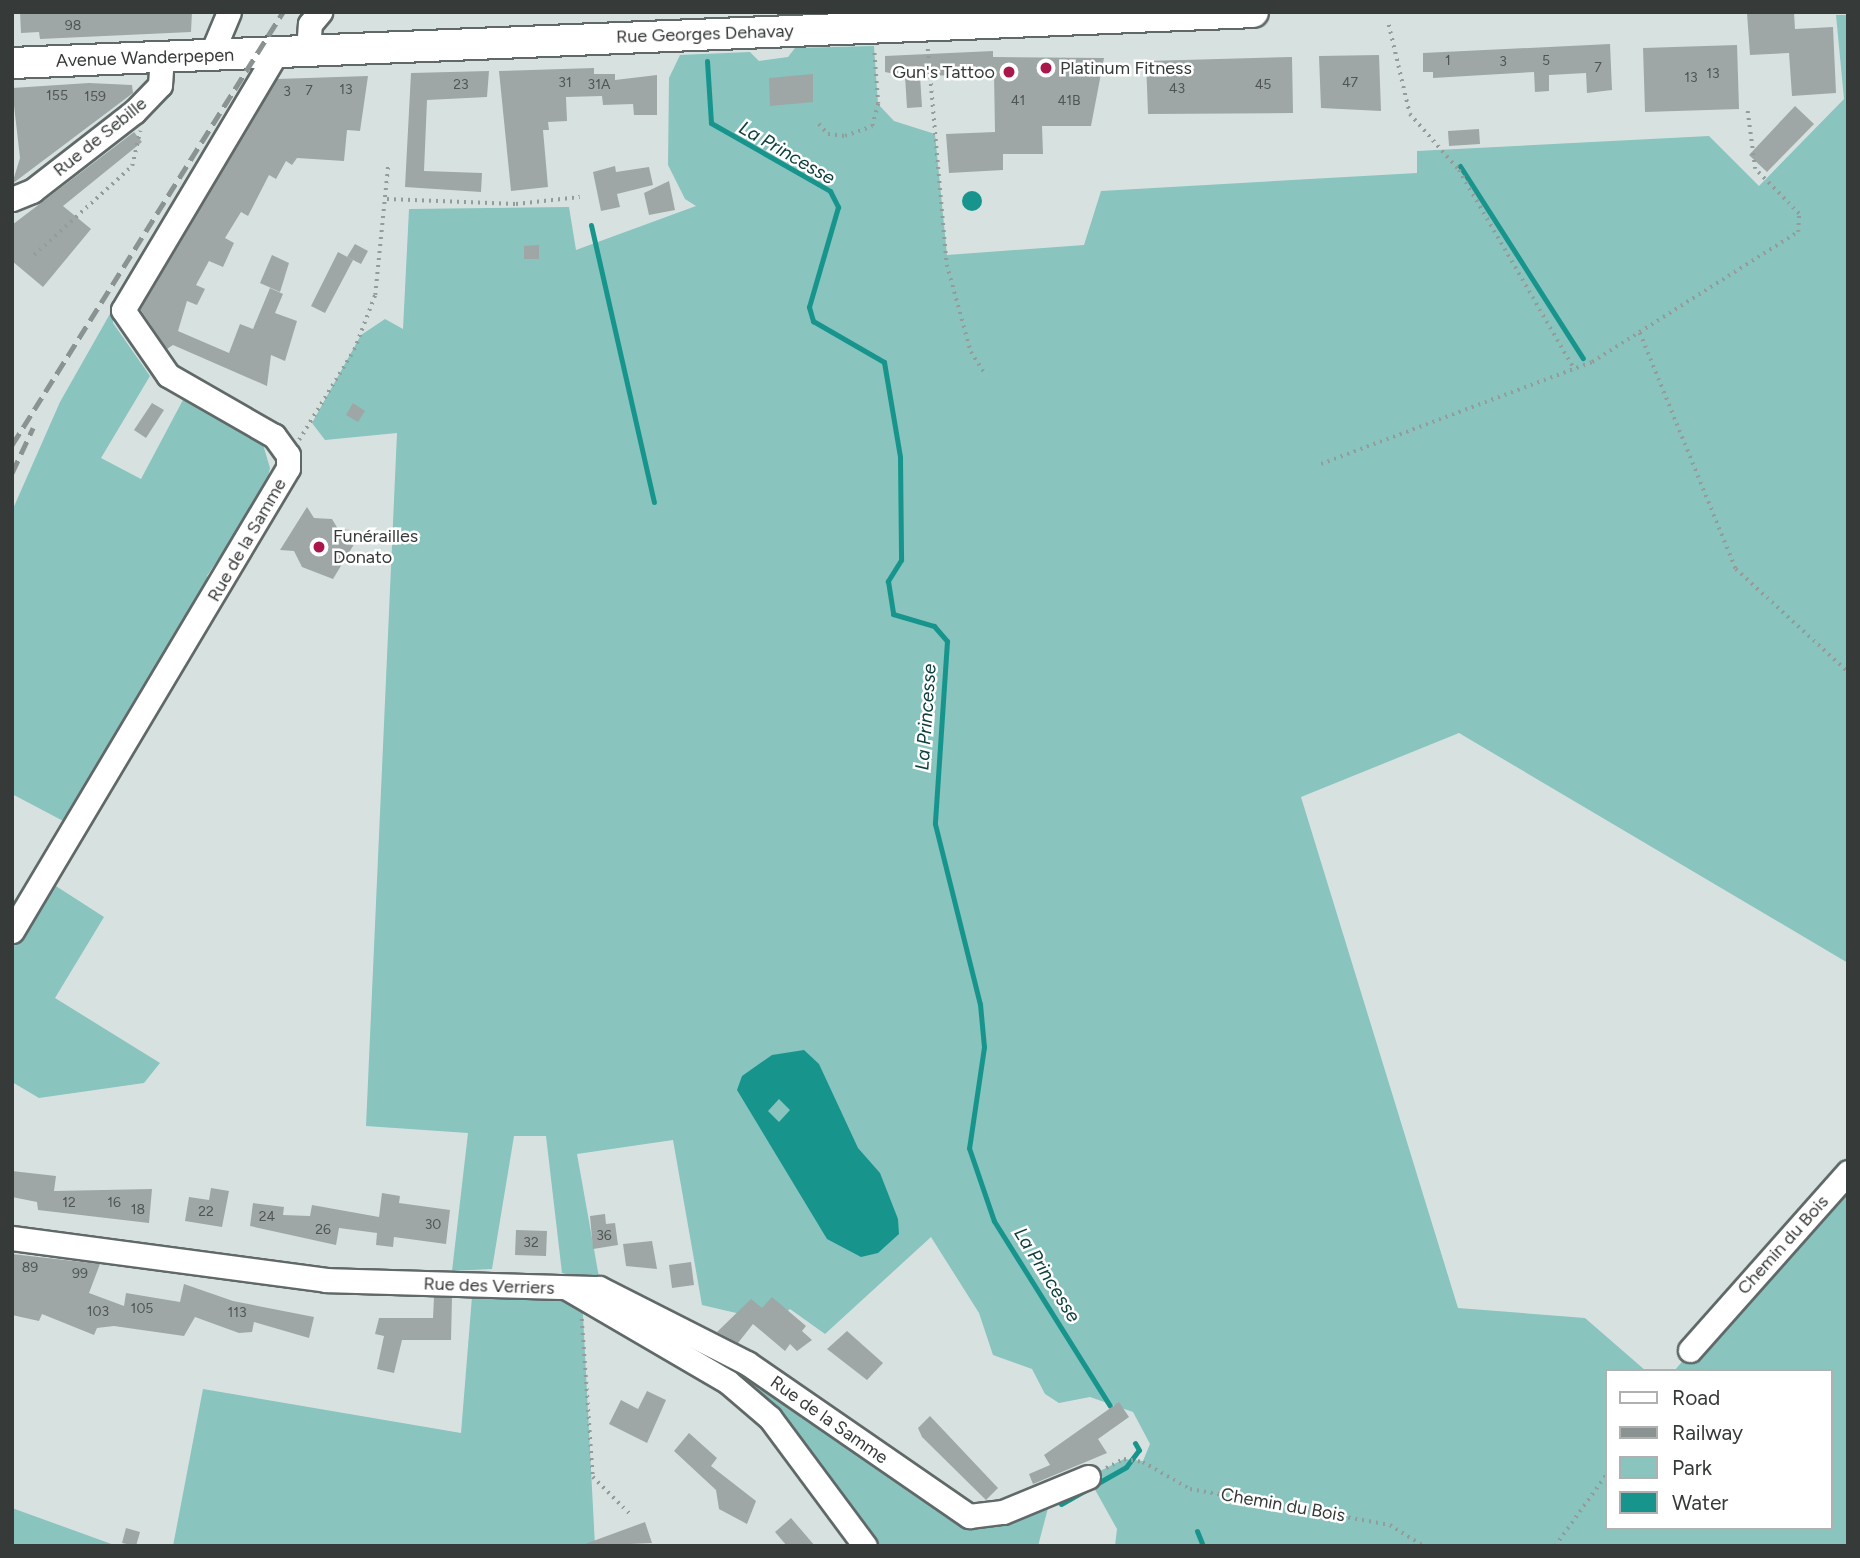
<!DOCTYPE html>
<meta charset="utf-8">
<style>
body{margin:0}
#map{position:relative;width:1860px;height:1558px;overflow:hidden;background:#d7e2e0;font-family:Figtree,sans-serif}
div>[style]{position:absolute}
.green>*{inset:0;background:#89c4be}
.water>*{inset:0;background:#17958d}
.round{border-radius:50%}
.stream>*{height:5px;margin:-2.5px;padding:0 2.5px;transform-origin:2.5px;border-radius:2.5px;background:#17958d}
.building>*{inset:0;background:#9ea7a6}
.path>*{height:3.5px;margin-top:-1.75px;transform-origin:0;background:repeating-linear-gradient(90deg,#949c9a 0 2px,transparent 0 7px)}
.roads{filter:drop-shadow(2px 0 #606968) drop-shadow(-2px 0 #606968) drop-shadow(0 2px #606968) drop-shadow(0 -2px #606968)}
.minor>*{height:23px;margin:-11.5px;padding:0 11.5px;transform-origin:11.5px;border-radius:11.5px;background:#fff}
.major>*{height:30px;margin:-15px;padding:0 15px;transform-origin:15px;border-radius:15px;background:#fff}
.rail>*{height:5px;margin-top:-2.5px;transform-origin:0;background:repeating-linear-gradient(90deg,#8b9392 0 14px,transparent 0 21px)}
.dots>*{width:19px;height:19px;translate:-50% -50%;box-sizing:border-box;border:4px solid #fff;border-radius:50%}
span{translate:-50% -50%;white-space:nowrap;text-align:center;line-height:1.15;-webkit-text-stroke:5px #fff;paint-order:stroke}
.number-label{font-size:14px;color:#505554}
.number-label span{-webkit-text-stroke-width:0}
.street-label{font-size:18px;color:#363a39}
.poi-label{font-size:18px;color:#363a39}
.left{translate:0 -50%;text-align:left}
.right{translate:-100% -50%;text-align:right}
.water-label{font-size:19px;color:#0d403c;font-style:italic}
.frame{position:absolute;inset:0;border:14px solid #363a39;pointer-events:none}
.legend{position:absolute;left:1605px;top:1369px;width:228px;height:161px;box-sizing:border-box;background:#fff;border:2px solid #afb0b0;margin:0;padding:9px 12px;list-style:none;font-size:21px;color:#363a39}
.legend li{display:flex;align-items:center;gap:14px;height:35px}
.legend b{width:35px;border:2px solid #afb0b0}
</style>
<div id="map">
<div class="green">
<i style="clip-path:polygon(1836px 15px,1848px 15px,1848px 963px,1459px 733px,1301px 797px,1458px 1308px,1585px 1318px,1646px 1371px,1606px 1371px,1606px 1528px,1830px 1528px,1830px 1371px,1674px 1371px,1848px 1172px,1848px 1546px,1115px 1546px,1117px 1529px,1088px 1477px,1124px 1459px,1143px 1461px,1150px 1444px,1133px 1412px,1090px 1397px,1059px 1403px,1045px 1394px,1032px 1369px,993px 1355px,979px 1313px,931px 1237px,825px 1334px,790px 1309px,775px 1322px,702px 1305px,673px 1140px,577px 1154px,600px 1283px,562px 1273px,546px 1136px,514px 1136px,492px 1269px,452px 1271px,468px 1133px,366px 1126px,397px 433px,325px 440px,312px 423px,361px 335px,385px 319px,403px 329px,409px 209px,569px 207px,576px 250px,696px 206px,685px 199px,668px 165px,669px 78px,680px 55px,750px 52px,759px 61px,788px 57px,795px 48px,874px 46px,878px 104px,894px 121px,935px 134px,947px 255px,1084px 245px,1101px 191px,1417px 173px,1417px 151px,1709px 136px,1759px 186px,1844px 99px)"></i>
<i style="clip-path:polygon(115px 305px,113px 323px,150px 376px,101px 458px,141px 479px,184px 398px,262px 441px,270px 468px,266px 486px,207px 576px,218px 591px,67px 823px,12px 794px,12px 511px,60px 402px)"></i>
<i style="clip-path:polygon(45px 879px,104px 917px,55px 998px,160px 1063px,144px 1083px,39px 1098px,12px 1082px,12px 931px)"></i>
<i style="clip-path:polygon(473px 1284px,582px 1296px,595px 1546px,173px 1546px,203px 1389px,461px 1433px)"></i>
<i style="clip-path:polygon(643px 1307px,957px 1511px,1052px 1493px,1038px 1546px,865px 1546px,770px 1418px)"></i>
<i style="clip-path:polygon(12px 1508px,117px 1546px,12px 1546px)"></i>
</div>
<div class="water">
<i class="round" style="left:962px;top:191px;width:20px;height:20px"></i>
<i style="clip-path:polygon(evenodd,804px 1050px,819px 1064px,858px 1148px,880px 1173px,898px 1219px,899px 1234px,878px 1253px,861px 1257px,827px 1239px,737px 1090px,742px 1076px,772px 1055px,804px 1050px,779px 1099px,790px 1110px,779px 1122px,768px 1111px,779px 1099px)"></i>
</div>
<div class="stream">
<i style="left:707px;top:61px;width:62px;rotate:86.3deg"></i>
<i style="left:711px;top:123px;width:137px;rotate:29.7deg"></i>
<i style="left:830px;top:191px;width:18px;rotate:63deg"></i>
<i style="left:838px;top:207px;width:104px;rotate:106.2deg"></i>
<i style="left:809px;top:307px;width:15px;rotate:74deg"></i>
<i style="left:813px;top:321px;width:82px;rotate:30deg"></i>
<i style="left:884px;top:362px;width:96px;rotate:80.4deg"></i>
<i style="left:900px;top:457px;width:103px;rotate:89.4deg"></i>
<i style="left:901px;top:560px;width:25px;rotate:122deg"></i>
<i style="left:888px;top:581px;width:33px;rotate:81deg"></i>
<i style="left:893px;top:614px;width:43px;rotate:16.3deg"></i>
<i style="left:934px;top:626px;width:20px;rotate:49deg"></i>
<i style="left:947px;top:641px;width:183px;rotate:93.8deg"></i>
<i style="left:935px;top:824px;width:186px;rotate:76deg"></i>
<i style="left:980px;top:1004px;width:43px;rotate:84.7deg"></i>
<i style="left:984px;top:1047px;width:102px;rotate:98.4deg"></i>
<i style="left:969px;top:1148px;width:77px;rotate:71.1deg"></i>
<i style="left:994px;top:1221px;width:218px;rotate:57.9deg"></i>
<i style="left:1460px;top:166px;width:228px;rotate:57.4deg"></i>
<i style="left:591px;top:225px;width:284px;rotate:77.2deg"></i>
<i style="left:1061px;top:1504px;width:75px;rotate:-29.6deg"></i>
<i style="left:1126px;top:1467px;width:21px;rotate:-53deg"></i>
<i style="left:1139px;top:1450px;width:8px;rotate:-120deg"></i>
<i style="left:1197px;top:1531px;width:16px;rotate:68deg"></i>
</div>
<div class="building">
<i style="clip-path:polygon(20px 12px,192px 12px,191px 32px,40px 39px,39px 32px,21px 33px)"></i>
<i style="clip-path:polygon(1794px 12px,1795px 29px,1833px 27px,1836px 93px,1792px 96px,1789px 53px,1750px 55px,1747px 13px)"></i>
<i style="clip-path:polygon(1610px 44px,1612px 90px,1587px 93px,1586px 73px,1549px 75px,1549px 91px,1535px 92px,1534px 72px,1433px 78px,1433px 72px,1423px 72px,1423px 53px)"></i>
<i style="clip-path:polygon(1737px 45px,1739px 109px,1645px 112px,1643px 48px)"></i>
<i style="clip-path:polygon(993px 51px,993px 57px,1104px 58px,1091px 126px,1042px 126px,1043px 154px,1003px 154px,1003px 170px,949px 173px,946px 134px,995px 132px,994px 74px,920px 76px,922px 107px,907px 108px,905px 76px,885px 72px,885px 56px)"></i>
<i style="clip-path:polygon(1379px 55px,1381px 111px,1321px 108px,1319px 56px)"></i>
<i style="clip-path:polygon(1292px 57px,1293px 113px,1148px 114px,1146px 61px)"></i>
<i style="clip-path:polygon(594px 68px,594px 74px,615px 74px,615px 80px,657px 75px,657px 115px,634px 115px,633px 104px,603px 105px,602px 96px,566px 97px,567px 121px,548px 122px,549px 130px,543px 130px,548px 187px,511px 191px,499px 71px)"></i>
<i style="clip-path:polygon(489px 71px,487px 97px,427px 100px,424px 171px,482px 173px,481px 192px,405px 187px,411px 73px)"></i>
<i style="clip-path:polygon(813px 74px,813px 102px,770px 106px,769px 78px)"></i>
<i style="clip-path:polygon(368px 76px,360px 131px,347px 130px,344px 161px,297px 158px,292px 165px,286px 161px,276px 179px,269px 175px,248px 216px,241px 212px,225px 238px,234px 243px,223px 267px,209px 261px,196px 285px,205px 289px,197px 305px,187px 301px,178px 331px,229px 353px,240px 324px,253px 329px,270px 288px,283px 294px,275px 313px,297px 321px,285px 361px,271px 355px,267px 386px,173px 345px,167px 349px,140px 309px,277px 79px)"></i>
<i style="clip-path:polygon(89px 83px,132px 85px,133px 93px,12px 184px,20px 158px,12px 88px)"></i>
<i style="clip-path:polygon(1795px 106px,1814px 124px,1767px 172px,1749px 155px)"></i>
<i style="clip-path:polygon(1479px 129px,1480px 144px,1449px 146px,1448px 131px)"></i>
<i style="clip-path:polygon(134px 132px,142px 142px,63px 206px,91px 229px,43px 287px,12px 261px,12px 225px)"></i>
<i style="clip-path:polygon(615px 166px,616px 172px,649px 167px,653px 185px,617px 194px,620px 207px,601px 211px,593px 172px)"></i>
<i style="clip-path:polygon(669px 181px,675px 210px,649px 215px,644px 193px)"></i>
<i style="clip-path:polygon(355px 244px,368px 251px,361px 264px,347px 257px)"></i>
<i style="clip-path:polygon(539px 245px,539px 259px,524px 259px,524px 246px)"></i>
<i style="clip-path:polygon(338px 252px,353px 260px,325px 313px,311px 306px)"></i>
<i style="clip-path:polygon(272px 255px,289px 263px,280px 292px,260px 283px)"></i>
<i style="clip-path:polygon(152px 403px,164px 410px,146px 438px,134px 430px)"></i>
<i style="clip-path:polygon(353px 403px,365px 411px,358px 422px,346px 415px)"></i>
<i style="clip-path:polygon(307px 507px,314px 518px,332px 519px,338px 529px,350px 530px,356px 541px,333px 579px,302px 567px,294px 551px,280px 550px)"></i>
<i style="clip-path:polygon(12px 1171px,56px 1176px,54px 1191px,152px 1189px,149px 1223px,38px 1210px,37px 1202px,12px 1197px)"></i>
<i style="clip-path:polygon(211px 1188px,229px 1191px,222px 1227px,185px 1221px,189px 1197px,209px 1200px)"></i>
<i style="clip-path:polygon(382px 1193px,400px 1196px,399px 1203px,450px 1210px,446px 1244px,394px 1237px,393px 1247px,376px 1245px,377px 1233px,339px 1228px,336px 1245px,250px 1226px,253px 1203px,284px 1207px,283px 1215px,310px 1216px,312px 1205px,379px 1217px)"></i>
<i style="clip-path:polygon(605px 1214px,606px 1224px,615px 1223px,618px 1245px,593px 1249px,590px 1216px)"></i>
<i style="clip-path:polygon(516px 1230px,547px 1231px,546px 1256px,515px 1255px)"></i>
<i style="clip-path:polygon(652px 1241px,657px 1269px,626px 1266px,623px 1244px)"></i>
<i style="clip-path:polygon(12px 1254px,100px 1264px,89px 1293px,124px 1306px,126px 1293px,180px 1302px,184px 1284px,233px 1301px,314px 1317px,309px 1338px,254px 1322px,252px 1332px,239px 1333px,195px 1317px,184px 1336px,114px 1326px,97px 1328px,94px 1335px,42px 1314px,39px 1321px,12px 1315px)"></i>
<i style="clip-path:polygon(691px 1262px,694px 1285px,672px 1288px,669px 1265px)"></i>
<i style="clip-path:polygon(434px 1297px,452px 1298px,451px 1340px,402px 1340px,394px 1373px,377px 1369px,384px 1336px,375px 1334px,379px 1318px,433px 1318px)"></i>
<i style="clip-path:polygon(772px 1297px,806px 1326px,802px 1331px,812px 1340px,797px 1351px,790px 1344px,785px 1351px,753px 1324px,738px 1343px,717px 1332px,751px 1299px,762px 1308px)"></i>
<i style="clip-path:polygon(847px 1331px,883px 1363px,867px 1380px,827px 1349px)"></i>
<i style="clip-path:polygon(647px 1391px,666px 1400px,647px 1443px,609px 1424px,621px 1400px,638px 1409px)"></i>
<i style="clip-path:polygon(1119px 1402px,1129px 1417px,1098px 1439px,1107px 1453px,1033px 1484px,1029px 1474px,1050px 1465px,1044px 1455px)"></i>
<i style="clip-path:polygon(930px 1416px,998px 1488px,986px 1500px,922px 1437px,918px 1428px)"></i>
<i style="clip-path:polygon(689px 1433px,717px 1458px,711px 1466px,756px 1501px,747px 1524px,719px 1509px,716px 1490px,674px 1451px)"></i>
<i style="clip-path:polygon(791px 1518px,815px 1546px,787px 1546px,775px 1532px)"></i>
<i style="clip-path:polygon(645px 1522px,652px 1543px,585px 1546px,585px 1544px)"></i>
<i style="clip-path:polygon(126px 1528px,140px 1532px,136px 1546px,122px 1543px)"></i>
</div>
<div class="path">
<i style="left:1389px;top:25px;width:91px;rotate:76.7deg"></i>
<i style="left:1410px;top:114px;width:74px;rotate:48.8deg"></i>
<i style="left:1459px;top:170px;width:231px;rotate:59.9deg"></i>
<i style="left:928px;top:49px;width:217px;rotate:85deg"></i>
<i style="left:947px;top:265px;width:90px;rotate:74.6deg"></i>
<i style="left:971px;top:352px;width:27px;rotate:57deg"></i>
<i style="left:819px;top:124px;width:13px;rotate:48deg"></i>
<i style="left:828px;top:134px;width:17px;rotate:7deg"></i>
<i style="left:845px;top:136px;width:29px;rotate:-20deg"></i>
<i style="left:872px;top:126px;width:23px;rotate:-75deg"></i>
<i style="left:878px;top:104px;width:53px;rotate:-94.3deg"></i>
<i style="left:387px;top:199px;width:129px;rotate:2.2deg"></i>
<i style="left:516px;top:204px;width:64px;rotate:-6.2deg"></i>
<i style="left:34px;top:255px;width:132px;rotate:-42.2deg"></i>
<i style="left:132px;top:166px;width:36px;rotate:-77deg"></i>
<i style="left:1640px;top:333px;width:255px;rotate:67.9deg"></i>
<i style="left:1736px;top:569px;width:152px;rotate:42.6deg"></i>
<i style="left:299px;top:440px;width:105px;rotate:-58.6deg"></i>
<i style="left:354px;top:350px;width:59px;rotate:-69.1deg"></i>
<i style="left:375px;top:295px;width:131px;rotate:-84.3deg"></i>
<i style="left:1321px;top:464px;width:290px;rotate:-20.6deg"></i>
<i style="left:1592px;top:362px;width:244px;rotate:-32.3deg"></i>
<i style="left:1798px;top:232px;width:18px;rotate:-87deg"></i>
<i style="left:1799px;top:214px;width:63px;rotate:-134.4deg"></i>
<i style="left:1755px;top:169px;width:62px;rotate:-97.5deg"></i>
<i style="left:582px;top:1319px;width:158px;rotate:86deg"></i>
<i style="left:593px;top:1477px;width:51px;rotate:45deg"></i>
<i style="left:1106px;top:1468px;width:20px;rotate:-27deg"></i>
<i style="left:1124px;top:1459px;width:19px;rotate:9deg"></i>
<i style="left:1143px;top:1462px;width:54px;rotate:29.9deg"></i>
<i style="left:1190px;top:1489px;width:203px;rotate:10.2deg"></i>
<i style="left:1390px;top:1525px;width:40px;rotate:32deg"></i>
<i style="left:1555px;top:1546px;width:87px;rotate:-54.3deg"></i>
</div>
<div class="roads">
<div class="minor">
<i style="left:308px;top:51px;width:27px;rotate:-86deg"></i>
<i style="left:310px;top:24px;width:16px;rotate:-50deg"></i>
<i style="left:211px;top:55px;width:47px;rotate:-67.3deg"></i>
<i style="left:12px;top:199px;width:22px;rotate:-22deg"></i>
<i style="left:32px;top:191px;width:129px;rotate:-37.8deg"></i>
<i style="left:134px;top:112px;width:37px;rotate:-46deg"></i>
<i style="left:160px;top:85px;width:29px;rotate:-86deg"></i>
<i style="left:12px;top:931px;width:539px;rotate:-59.2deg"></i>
<i style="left:288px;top:468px;width:13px;rotate:-90deg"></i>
<i style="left:288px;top:455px;width:24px;rotate:-126deg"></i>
<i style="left:274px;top:436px;width:122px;rotate:-150.1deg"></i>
<i style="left:168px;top:375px;width:79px;rotate:-124.7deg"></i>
<i style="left:123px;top:310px;width:300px;rotate:-59.2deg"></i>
<i style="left:12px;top:1238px;width:317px;rotate:7.6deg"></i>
<i style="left:326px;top:1280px;width:273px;rotate:1.7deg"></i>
<i style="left:599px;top:1288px;width:166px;rotate:26.9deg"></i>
<i style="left:747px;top:1363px;width:270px;rotate:34.6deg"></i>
<i style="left:969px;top:1516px;width:34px;rotate:-7deg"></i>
<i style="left:1003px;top:1512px;width:92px;rotate:-22.4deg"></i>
<i style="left:569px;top:1289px;width:184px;rotate:30.3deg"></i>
<i style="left:728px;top:1382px;width:55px;rotate:40.6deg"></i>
<i style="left:770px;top:1418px;width:159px;rotate:53.4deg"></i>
<i style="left:1690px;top:1350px;width:238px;rotate:-48.4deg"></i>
</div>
<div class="major">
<i style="left:12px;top:63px;width:1242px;rotate:-2.35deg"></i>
</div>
</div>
<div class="rail">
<i style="left:12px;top:445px;width:511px;rotate:-57.96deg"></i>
<i style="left:12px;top:473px;width:50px;rotate:-65deg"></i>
</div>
<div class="dots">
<i style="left:1046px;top:68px;background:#aa174a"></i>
<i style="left:1009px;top:72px;background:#aa174a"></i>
<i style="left:319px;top:547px;background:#aa174a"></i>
</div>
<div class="number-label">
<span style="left:73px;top:26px">98</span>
<span style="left:1448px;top:61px">1</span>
<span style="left:1546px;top:61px">5</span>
<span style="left:1503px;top:62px">3</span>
<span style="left:1598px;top:68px">7</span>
<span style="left:1713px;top:74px">13</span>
<span style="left:1691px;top:78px">13</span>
<span style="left:565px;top:83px">31</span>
<span style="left:1350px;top:83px">47</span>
<span style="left:461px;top:85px">23</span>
<span style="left:599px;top:85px">31A</span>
<span style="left:1263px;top:85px">45</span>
<span style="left:1177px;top:89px">43</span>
<span style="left:346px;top:90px">13</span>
<span style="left:309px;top:91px">7</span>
<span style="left:287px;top:92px">3</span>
<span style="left:57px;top:96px">155</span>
<span style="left:95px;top:97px">159</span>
<span style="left:1018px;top:101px">41</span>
<span style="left:1069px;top:101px">41B</span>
<span style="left:69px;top:1203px">12</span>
<span style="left:114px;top:1203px">16</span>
<span style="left:138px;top:1210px">18</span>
<span style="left:206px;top:1212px">22</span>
<span style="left:267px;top:1217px">24</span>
<span style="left:433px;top:1225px">30</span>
<span style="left:323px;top:1230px">26</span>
<span style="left:604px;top:1236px">36</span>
<span style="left:531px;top:1243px">32</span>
<span style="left:30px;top:1268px">89</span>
<span style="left:80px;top:1274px">99</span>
<span style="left:142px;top:1309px">105</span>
<span style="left:98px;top:1312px">103</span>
<span style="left:237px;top:1313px">113</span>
</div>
<div class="street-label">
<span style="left:705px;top:34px;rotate:-2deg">Rue Georges Dehavay</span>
<span style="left:145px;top:58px;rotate:-2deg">Avenue Wanderpepen</span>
<span style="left:100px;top:137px;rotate:-39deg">Rue de Sebille</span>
<span style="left:247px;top:540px;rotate:-60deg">Rue de la Samme</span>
<span style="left:1783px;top:1245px;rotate:-48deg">Chemin du Bois</span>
<span style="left:489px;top:1286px;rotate:2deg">Rue des Verriers</span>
<span style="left:829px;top:1420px;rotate:35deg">Rue de la Samme</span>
<span style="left:1283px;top:1505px;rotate:10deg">Chemin du Bois</span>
</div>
<div class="poi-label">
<span class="left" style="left:1060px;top:68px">Platinum Fitness</span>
<span class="right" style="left:995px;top:72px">Gun's Tattoo</span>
<span class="left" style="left:333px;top:547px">Funérailles<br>Donato</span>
</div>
<div class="water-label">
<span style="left:787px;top:153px;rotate:30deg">La Princesse</span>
<span style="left:926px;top:717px;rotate:-86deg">La Princesse</span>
<span style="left:1047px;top:1275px;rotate:58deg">La Princesse</span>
</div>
<div class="frame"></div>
<ul class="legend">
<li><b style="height:9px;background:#fff"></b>Road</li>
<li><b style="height:9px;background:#8b9392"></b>Railway</li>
<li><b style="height:19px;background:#89c4be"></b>Park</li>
<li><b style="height:19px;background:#17958d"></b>Water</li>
</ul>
</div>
